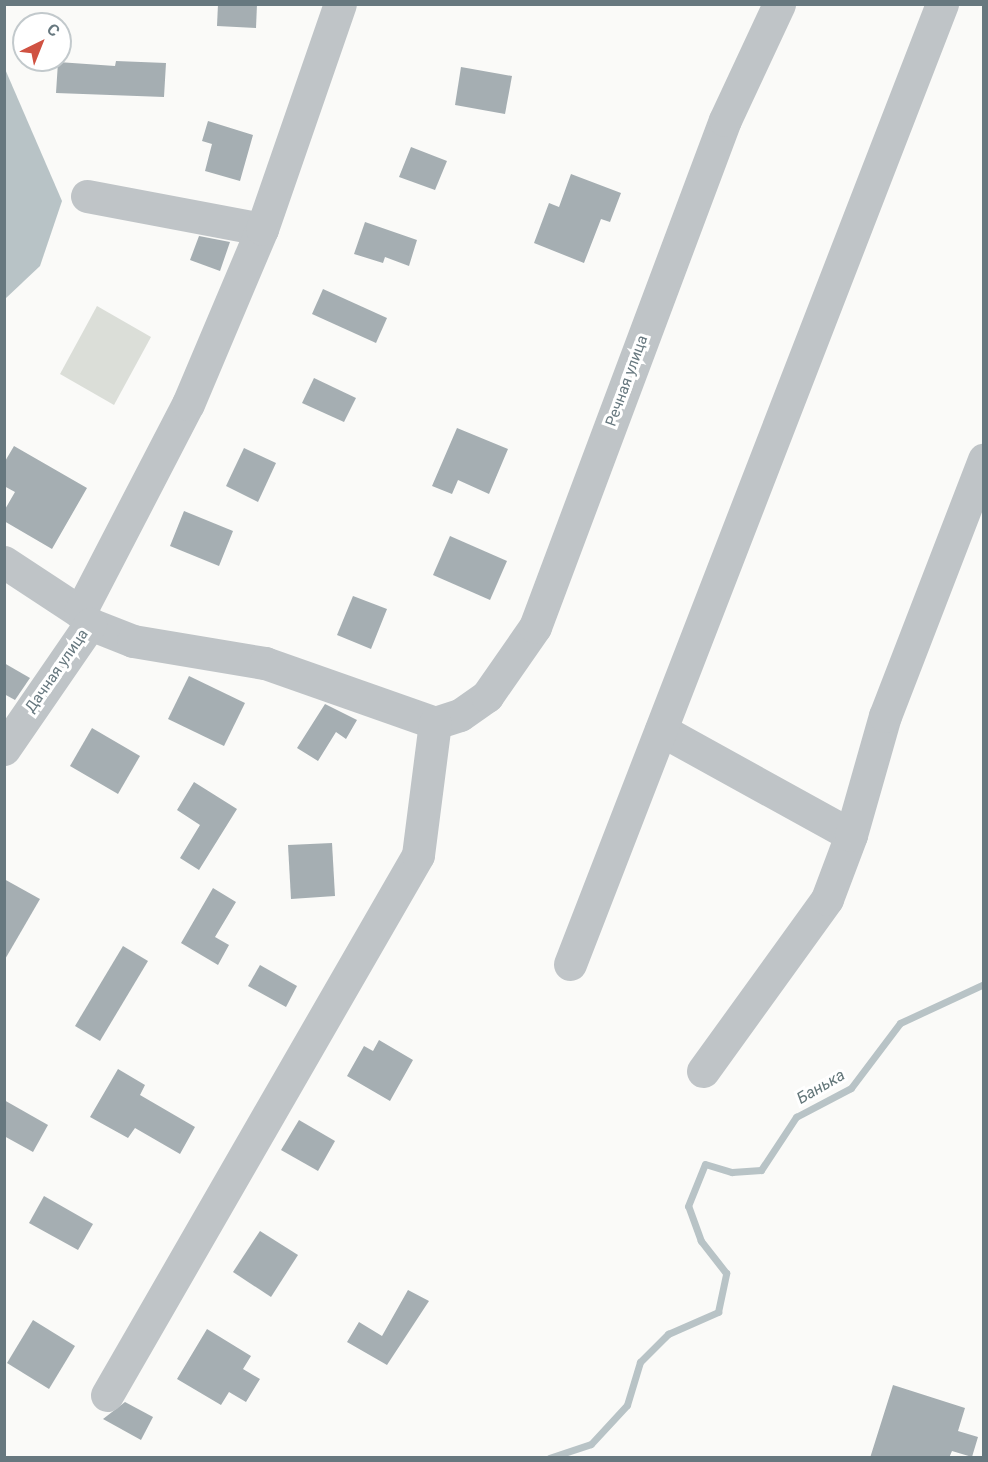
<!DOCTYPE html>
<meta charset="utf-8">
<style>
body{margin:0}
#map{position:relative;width:988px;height:1462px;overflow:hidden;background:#fafaf8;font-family:Roboto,sans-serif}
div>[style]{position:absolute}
.green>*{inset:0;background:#dbded8}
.water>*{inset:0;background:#b8c3c6}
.stream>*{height:7px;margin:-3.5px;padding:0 3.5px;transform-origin:3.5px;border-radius:3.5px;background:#b8c3c6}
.building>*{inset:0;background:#a5aeb2}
.minor>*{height:33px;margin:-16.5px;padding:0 16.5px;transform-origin:16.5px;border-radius:16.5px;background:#bfc4c7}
span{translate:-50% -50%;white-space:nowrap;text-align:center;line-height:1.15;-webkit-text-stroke:6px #fff;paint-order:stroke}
.street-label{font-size:15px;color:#67787f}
.water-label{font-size:16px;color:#637679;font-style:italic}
.frame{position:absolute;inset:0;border:6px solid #67787f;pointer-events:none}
.north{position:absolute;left:12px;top:12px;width:60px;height:60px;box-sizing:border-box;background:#fff;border:2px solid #c2c9cc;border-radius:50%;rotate:43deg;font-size:16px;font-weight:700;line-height:24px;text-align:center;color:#67787f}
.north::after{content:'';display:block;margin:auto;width:21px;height:27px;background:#d05242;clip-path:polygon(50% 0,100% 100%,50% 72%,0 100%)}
</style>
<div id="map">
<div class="green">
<i style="clip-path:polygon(97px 306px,151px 337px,114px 405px,60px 374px)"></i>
</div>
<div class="water">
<i style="clip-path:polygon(5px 69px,62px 201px,40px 266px,5px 299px)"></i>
</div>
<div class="stream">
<i style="left:549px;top:1458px;width:44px;rotate:-18.4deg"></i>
<i style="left:591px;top:1444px;width:53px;rotate:-47.3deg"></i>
<i style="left:627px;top:1405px;width:45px;rotate:-73.2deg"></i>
<i style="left:640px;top:1362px;width:40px;rotate:-45deg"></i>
<i style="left:668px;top:1334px;width:55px;rotate:-23.7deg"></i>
<i style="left:718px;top:1312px;width:40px;rotate:-78deg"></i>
<i style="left:726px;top:1273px;width:41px;rotate:-128deg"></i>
<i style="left:701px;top:1241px;width:37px;rotate:-110deg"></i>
<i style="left:688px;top:1206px;width:45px;rotate:-68deg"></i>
<i style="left:705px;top:1164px;width:28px;rotate:17deg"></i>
<i style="left:732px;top:1172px;width:29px;rotate:-4deg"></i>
<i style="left:761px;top:1170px;width:64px;rotate:-56.6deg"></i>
<i style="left:796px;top:1117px;width:62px;rotate:-27.8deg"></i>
<i style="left:851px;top:1088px;width:81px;rotate:-53deg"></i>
<i style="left:900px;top:1023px;width:93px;rotate:-24.9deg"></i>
</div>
<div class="building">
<i style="clip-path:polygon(218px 4px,257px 4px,256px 28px,217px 26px)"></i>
<i style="clip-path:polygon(116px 61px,166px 63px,164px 97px,56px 93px,58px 62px,115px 66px)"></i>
<i style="clip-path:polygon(461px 67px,512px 76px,505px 114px,455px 105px)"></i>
<i style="clip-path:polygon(208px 121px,253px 135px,240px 181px,205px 171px,212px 144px,202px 141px)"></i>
<i style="clip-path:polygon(411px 147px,447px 161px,435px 190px,399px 177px)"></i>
<i style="clip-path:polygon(571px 174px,621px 193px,610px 222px,601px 219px,584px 263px,534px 243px,549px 203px,559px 207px)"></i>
<i style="clip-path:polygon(365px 222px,417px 240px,409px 266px,385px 257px,383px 263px,354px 254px)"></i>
<i style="clip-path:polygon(199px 236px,230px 242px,220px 271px,190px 260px)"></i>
<i style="clip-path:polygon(323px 289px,387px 318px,376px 343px,312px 314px)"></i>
<i style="clip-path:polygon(314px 378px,356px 398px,344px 422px,302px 403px)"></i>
<i style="clip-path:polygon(457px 428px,508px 449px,489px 494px,458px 480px,452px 494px,432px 486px)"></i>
<i style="clip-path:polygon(14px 446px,87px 488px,52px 549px,4px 521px,4px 511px,15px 492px,4px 486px,4px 463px)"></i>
<i style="clip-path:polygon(244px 448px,276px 463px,258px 502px,226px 486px)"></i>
<i style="clip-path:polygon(184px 511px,233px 531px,219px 566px,170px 546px)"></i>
<i style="clip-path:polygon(450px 536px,507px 561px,490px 600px,433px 575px)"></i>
<i style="clip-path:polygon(353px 596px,387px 609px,371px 649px,337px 635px)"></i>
<i style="clip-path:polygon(4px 663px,30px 678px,15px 700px,4px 694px)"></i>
<i style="clip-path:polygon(189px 676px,245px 703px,224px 746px,168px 719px)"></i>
<i style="clip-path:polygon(325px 704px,357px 720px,346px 739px,336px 732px,318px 761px,297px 748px)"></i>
<i style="clip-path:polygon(92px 728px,140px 756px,118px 794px,70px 766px)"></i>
<i style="clip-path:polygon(194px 782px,237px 809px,199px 870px,180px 858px,200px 825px,177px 810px)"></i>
<i style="clip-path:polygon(332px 843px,335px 896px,291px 899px,288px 845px)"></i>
<i style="clip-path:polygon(4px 879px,40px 899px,4px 961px)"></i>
<i style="clip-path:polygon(213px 888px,236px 902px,215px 937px,229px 945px,218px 965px,181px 943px)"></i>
<i style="clip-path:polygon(123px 946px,148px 961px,100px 1041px,75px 1026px)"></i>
<i style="clip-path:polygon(260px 965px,297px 986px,286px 1007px,248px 986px)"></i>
<i style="clip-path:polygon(379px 1040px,413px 1060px,390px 1101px,347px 1076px,364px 1046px,373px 1051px)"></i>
<i style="clip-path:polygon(118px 1069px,145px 1085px,140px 1095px,195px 1127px,180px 1154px,135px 1128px,128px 1138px,90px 1117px)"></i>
<i style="clip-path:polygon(4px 1100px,48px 1125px,33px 1152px,4px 1136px)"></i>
<i style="clip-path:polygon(299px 1120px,335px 1141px,318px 1171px,281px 1150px)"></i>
<i style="clip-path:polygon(44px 1196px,93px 1224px,78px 1250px,29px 1223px)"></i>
<i style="clip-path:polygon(260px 1231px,298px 1255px,271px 1297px,233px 1272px)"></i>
<i style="clip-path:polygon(408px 1290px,429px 1301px,387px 1365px,347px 1342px,359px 1322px,382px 1336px)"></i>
<i style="clip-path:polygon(33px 1320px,75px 1346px,49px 1389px,7px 1363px)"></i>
<i style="clip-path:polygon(207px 1329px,251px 1356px,243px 1369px,260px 1379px,246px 1402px,229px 1392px,221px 1405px,177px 1379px)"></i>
<i style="clip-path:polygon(893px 1385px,965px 1408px,958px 1431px,978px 1437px,972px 1457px,952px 1451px,949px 1458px,870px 1458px)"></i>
<i style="clip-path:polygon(125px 1402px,153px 1417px,141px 1440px,103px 1419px)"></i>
</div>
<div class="minor">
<i style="left:87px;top:196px;width:178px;rotate:10.7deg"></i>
<i style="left:4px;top:562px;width:91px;rotate:33.3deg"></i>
<i style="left:80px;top:612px;width:16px;rotate:50deg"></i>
<i style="left:90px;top:624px;width:46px;rotate:21.6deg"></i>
<i style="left:133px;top:641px;width:134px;rotate:9.5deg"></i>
<i style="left:265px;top:663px;width:180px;rotate:19.4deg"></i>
<i style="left:80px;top:612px;width:234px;rotate:-62.6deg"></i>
<i style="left:188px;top:404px;width:190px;rotate:-67.1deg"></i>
<i style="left:262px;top:229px;width:238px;rotate:-70.9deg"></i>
<i style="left:435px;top:723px;width:26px;rotate:-18deg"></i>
<i style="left:460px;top:715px;width:33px;rotate:-35deg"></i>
<i style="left:487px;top:696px;width:84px;rotate:-55.2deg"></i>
<i style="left:535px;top:627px;width:541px;rotate:-69.46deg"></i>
<i style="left:725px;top:120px;width:128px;rotate:-65deg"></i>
<i style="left:661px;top:730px;width:217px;rotate:28.9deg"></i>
<i style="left:4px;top:749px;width:152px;rotate:-55.5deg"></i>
<i style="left:570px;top:964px;width:1030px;rotate:-68.82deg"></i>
<i style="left:703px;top:1071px;width:212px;rotate:-54.2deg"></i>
<i style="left:827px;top:899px;width:68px;rotate:-69.4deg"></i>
<i style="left:851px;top:835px;width:124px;rotate:-74.1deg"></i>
<i style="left:885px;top:716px;width:275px;rotate:-68.9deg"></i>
<i style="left:107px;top:1395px;width:623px;rotate:-60.06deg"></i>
<i style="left:418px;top:855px;width:133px;rotate:-82.7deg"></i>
</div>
<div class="street-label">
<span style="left:627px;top:381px;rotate:-70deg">Речная улица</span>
<span style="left:57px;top:671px;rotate:-55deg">Дачная улица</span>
</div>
<div class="water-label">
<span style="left:821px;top:1087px;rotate:-30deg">Банька</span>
</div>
<div class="frame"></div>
<div class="north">С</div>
</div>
